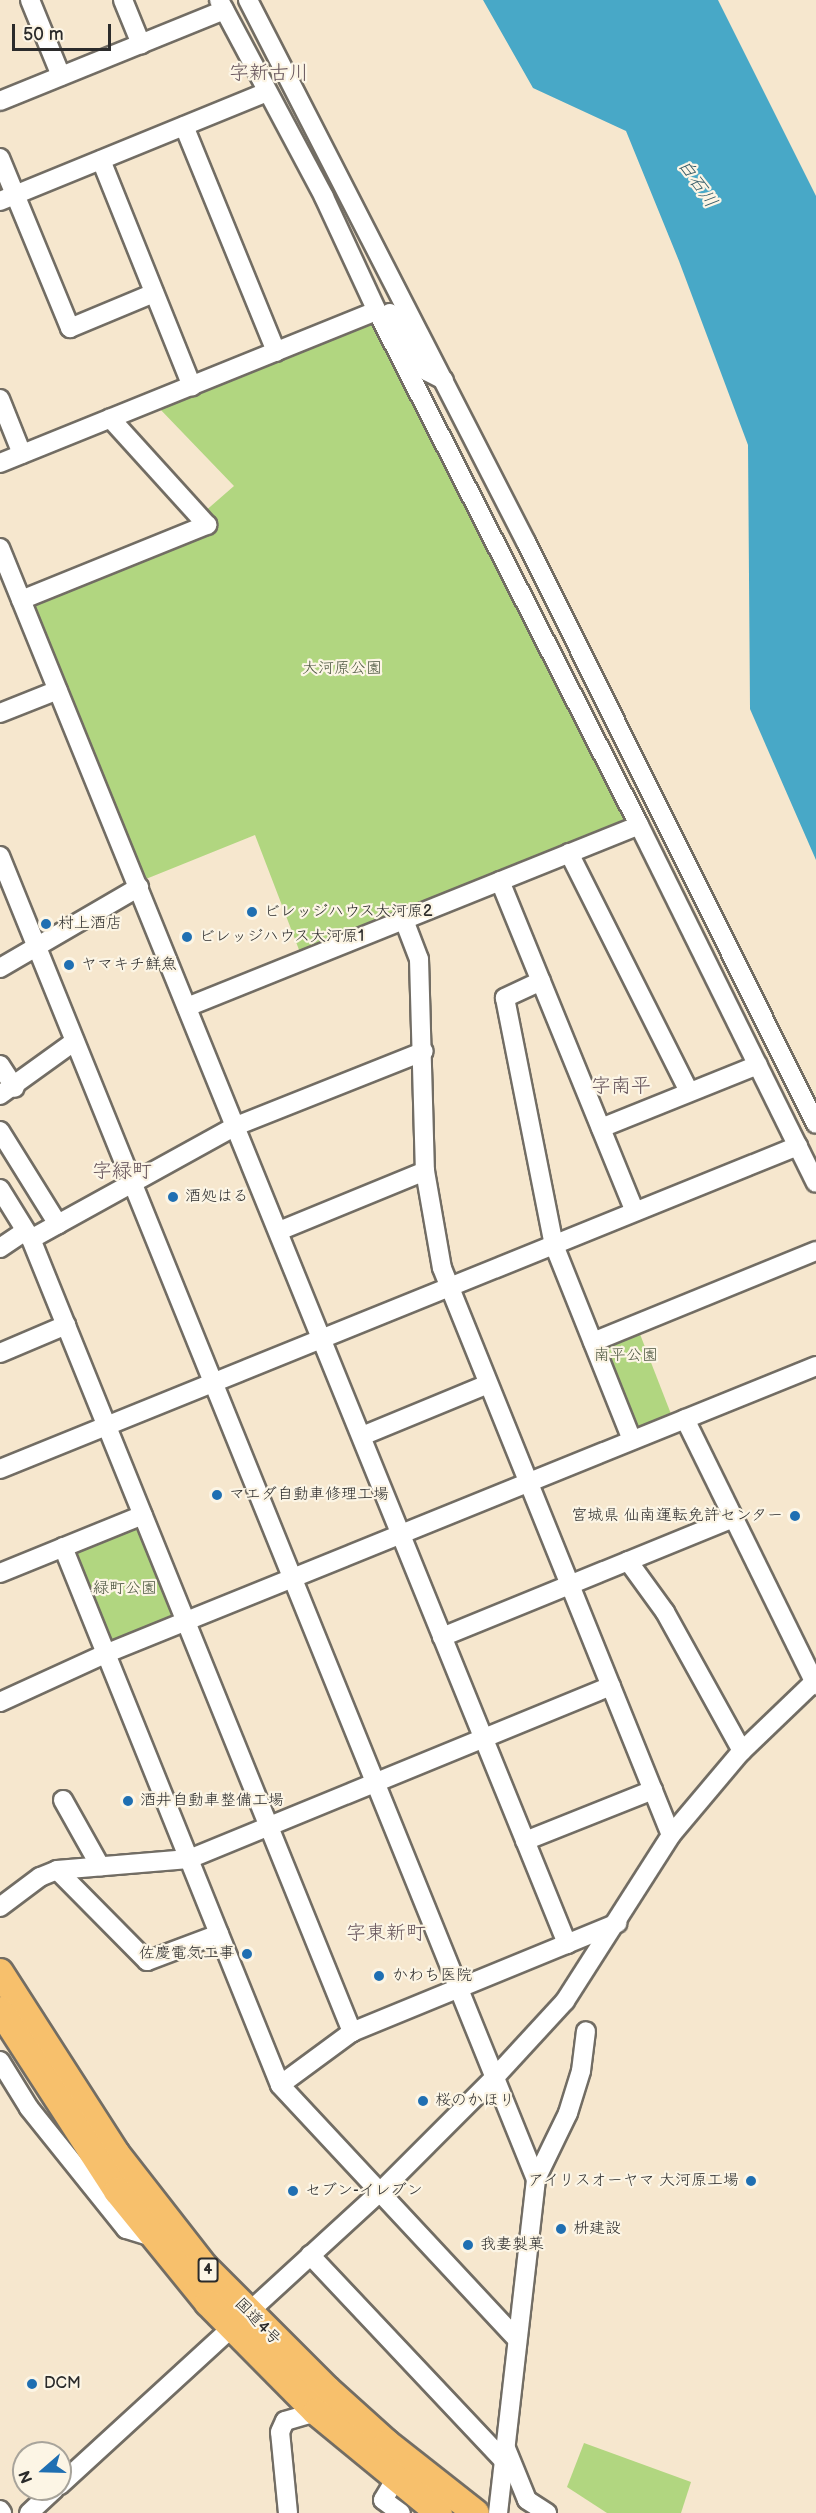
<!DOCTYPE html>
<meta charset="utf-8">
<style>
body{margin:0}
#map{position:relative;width:816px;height:2513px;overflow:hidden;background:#f6e7ce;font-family:"Balsamiq Sans","Klee One",sans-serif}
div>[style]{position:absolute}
.green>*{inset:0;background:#b1d680}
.water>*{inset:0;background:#48a8c7}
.roads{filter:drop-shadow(2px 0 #726d64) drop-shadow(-2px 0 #726d64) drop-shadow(0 2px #726d64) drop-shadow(0 -2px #726d64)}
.minor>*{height:18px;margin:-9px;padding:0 9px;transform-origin:9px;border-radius:9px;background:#fff}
.highway>*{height:26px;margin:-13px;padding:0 13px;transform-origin:13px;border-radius:13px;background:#f7c06c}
.dots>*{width:16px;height:16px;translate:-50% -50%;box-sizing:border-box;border:3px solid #fcf5e5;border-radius:50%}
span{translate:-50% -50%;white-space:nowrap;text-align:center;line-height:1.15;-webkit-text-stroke:4.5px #fcf5e5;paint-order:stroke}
.shield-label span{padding:2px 4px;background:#fcf5e5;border:2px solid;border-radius:4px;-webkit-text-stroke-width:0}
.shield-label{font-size:15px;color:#2b2b2b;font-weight:700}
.park-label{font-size:16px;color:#4c5640}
.poi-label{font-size:16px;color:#2b2b2b}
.left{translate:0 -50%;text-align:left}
.right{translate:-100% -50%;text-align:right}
.street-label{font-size:16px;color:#2b2b2b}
.water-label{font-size:18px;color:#375d69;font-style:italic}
.quarter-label{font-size:20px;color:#67555c}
.north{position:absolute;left:12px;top:2441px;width:60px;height:60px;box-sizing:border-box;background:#fcf5e5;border:2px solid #a8a49b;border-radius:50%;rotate:250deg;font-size:16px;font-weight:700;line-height:24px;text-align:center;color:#2b2b2b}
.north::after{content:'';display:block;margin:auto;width:21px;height:27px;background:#1f6fb2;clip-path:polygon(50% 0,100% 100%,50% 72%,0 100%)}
.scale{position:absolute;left:12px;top:24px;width:99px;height:27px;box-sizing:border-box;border:3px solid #2b2b2b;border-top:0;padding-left:8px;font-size:18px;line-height:21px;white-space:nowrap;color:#2b2b2b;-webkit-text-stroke:4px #fcf5e5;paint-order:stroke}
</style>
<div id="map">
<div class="green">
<i style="clip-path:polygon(372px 320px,627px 817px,625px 823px,301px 955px,255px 835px,141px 881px,31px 609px,33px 603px,216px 529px,203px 513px,234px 486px,158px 407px)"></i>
<i style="clip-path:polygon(638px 1329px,671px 1414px,637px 1428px,632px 1423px,602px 1350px,604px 1343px)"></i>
<i style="clip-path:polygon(134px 1527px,141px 1528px,174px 1611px,171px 1617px,110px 1641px,72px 1558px,75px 1549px)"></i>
<i style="clip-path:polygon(584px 2443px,691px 2482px,681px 2513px,607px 2513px,567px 2487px)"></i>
</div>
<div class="water">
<i style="clip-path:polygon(483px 0,718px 0,816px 196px,816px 860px,750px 709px,748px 445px,679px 261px,626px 131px,533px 88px)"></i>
</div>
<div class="roads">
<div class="minor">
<i style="left:30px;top:0;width:82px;rotate:67.8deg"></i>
<i style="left:123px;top:0;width:48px;rotate:67.8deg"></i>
<i style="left:219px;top:0;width:223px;rotate:61.9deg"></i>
<i style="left:324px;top:197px;width:126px;rotate:65.1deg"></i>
<i style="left:377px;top:311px;width:577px;rotate:62.99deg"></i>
<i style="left:639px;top:825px;width:399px;rotate:63.7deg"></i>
<i style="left:248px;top:0;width:609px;rotate:62.85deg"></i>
<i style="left:526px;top:542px;width:650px;rotate:63.51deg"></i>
<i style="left:0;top:101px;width:242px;rotate:-22.1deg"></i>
<i style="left:184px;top:126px;width:244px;rotate:67.8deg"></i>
<i style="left:0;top:158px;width:184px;rotate:67.6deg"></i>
<i style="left:70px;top:328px;width:91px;rotate:-22.6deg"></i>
<i style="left:101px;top:160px;width:244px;rotate:68.1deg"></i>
<i style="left:0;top:201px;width:288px;rotate:-22.2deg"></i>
<i style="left:390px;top:313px;width:68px;rotate:58.2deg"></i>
<i style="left:426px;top:371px;width:20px;rotate:27deg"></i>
<i style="left:0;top:399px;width:59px;rotate:68.2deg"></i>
<i style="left:0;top:463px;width:406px;rotate:-22deg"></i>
<i style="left:0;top:548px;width:1507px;rotate:67.89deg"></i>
<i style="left:21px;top:600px;width:201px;rotate:-22deg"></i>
<i style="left:207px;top:525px;width:144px;rotate:-132.2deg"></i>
<i style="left:0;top:713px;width:62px;rotate:-21.6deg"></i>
<i style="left:569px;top:853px;width:267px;rotate:63.3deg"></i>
<i style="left:0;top:856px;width:1427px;rotate:67.95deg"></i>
<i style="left:500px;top:881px;width:357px;rotate:67.8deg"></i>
<i style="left:404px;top:920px;width:42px;rotate:69deg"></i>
<i style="left:419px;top:959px;width:212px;rotate:88.4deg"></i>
<i style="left:425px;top:1171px;width:98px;rotate:80.1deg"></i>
<i style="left:442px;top:1268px;width:611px;rotate:68.01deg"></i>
<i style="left:0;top:968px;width:161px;rotate:-30.2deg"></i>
<i style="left:541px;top:981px;width:40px;rotate:155deg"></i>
<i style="left:505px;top:998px;width:252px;rotate:78.8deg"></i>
<i style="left:554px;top:1245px;width:210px;rotate:68.2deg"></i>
<i style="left:187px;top:1007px;width:487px;rotate:-21.9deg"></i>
<i style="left:0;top:1065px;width:27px;rotate:57deg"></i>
<i style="left:0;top:1095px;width:92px;rotate:-35.8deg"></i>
<i style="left:601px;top:1128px;width:169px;rotate:-21.9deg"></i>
<i style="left:0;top:1131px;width:110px;rotate:58.1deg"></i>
<i style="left:0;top:1189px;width:59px;rotate:58.2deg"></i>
<i style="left:31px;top:1239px;width:856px;rotate:67.96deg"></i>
<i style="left:279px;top:1231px;width:158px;rotate:-22.3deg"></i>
<i style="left:31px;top:1239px;width:234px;rotate:-28.9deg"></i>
<i style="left:236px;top:1126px;width:202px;rotate:-21.7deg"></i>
<i style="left:0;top:1248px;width:30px;rotate:-34deg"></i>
<i style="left:593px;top:1342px;width:241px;rotate:-22.2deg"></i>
<i style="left:0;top:1353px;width:72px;rotate:-23deg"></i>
<i style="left:685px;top:1419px;width:297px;rotate:63.8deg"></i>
<i style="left:362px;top:1436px;width:136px;rotate:-22.4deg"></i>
<i style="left:0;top:1469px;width:861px;rotate:-22.04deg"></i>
<i style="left:63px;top:1547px;width:580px;rotate:68.03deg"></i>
<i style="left:280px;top:2085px;width:346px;rotate:47deg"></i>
<i style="left:628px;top:1561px;width:63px;rotate:54deg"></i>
<i style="left:665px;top:1612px;width:159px;rotate:61deg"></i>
<i style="left:0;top:1573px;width:154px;rotate:-22.1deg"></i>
<i style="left:442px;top:1637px;width:315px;rotate:-22.2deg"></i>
<i style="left:0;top:1702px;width:115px;rotate:-24.6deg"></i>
<i style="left:105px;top:1654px;width:767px;rotate:-22.05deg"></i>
<i style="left:63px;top:1800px;width:76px;rotate:60.7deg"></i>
<i style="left:525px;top:1841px;width:138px;rotate:-21.7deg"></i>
<i style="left:57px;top:1870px;width:128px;rotate:45.3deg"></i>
<i style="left:147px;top:1961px;width:77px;rotate:-20.6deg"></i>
<i style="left:0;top:1907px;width:50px;rotate:-36.9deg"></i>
<i style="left:40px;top:1877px;width:18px;rotate:-22deg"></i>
<i style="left:57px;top:1870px;width:132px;rotate:-4.8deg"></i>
<i style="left:189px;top:1859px;width:456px;rotate:-22.3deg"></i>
<i style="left:0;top:2061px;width:55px;rotate:58.3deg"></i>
<i style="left:29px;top:2108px;width:155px;rotate:51.3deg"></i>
<i style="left:126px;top:2229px;width:28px;rotate:17deg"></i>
<i style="left:280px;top:2085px;width:89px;rotate:-36.4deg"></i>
<i style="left:352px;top:2032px;width:287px;rotate:-22.3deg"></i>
<i style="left:310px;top:2255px;width:280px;rotate:46.7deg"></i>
<i style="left:505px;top:2446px;width:58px;rotate:67.8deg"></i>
<i style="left:527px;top:2500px;width:24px;rotate:33deg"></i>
<i style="left:395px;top:2480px;width:23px;rotate:121deg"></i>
<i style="left:383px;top:2500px;width:22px;rotate:36deg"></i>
<i style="left:60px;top:2485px;width:434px;rotate:-42.5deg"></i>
<i style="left:380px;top:2192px;width:164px;rotate:-45deg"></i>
<i style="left:496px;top:2076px;width:102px;rotate:-47.4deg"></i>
<i style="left:565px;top:2001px;width:197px;rotate:-57.4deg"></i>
<i style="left:671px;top:1835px;width:107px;rotate:-49.9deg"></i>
<i style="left:740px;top:1753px;width:105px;rotate:-43.8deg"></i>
<i style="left:0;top:2510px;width:4px;rotate:56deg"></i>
<i style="left:29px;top:2513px;width:35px;rotate:-43deg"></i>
<i style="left:288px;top:2513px;width:81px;rotate:-95.6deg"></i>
<i style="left:280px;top:2432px;width:12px;rotate:-66deg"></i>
<i style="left:285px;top:2421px;width:32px;rotate:-16deg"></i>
<i style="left:498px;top:2513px;width:336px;rotate:-83.5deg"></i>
<i style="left:536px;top:2179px;width:73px;rotate:-64.1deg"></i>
<i style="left:568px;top:2113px;width:44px;rotate:-72.8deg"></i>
<i style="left:581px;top:2071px;width:40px;rotate:-82.9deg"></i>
</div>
<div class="highway">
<i style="left:0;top:1972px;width:215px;rotate:57.3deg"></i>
<i style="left:116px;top:2153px;width:143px;rotate:52.1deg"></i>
<i style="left:204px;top:2266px;width:174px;rotate:45deg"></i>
<i style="left:327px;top:2389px;width:81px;rotate:42deg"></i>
<i style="left:387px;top:2443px;width:113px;rotate:38.2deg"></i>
<i style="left:0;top:2010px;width:216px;rotate:57.1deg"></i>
<i style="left:117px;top:2191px;width:144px;rotate:50.9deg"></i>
<i style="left:208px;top:2303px;width:153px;rotate:45.3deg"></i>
<i style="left:316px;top:2412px;width:159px;rotate:39.4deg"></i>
</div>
</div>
<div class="dots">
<i style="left:252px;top:912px;background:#1f6fb2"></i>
<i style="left:46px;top:924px;background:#1f6fb2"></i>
<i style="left:187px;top:937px;background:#1f6fb2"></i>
<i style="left:69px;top:965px;background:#1f6fb2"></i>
<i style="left:173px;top:1197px;background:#1f6fb2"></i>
<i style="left:217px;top:1495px;background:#1f6fb2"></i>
<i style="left:795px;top:1516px;background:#1f6fb2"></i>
<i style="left:128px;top:1801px;background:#1f6fb2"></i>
<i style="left:247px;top:1954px;background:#1f6fb2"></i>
<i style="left:379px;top:1976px;background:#1f6fb2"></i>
<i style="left:423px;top:2101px;background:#1f6fb2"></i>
<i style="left:751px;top:2181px;background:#1f6fb2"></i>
<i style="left:293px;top:2191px;background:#1f6fb2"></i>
<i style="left:561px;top:2229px;background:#1f6fb2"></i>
<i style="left:468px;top:2245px;background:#1f6fb2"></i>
<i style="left:32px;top:2384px;background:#1f6fb2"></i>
</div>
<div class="shield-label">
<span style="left:208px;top:2270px">4</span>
</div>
<div class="park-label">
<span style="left:342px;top:669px">大河原公園</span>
<span style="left:626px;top:1356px">南平公園</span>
<span style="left:125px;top:1589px">緑町公園</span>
</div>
<div class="poi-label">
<span class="left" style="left:264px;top:912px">ビレッジハウス大河原2</span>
<span class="left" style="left:58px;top:924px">村上酒店</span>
<span class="left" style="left:199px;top:937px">ビレッジハウス大河原1</span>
<span class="left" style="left:81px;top:965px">ヤマキチ鮮魚</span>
<span class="left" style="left:185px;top:1197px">酒処はる</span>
<span class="left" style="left:229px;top:1495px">マエダ自動車修理工場</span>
<span class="right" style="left:783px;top:1516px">宮城県 仙南運転免許センター</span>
<span class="left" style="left:140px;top:1801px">酒井自動車整備工場</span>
<span class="right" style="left:235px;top:1954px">佐慶電気工事</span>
<span class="left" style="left:392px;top:1976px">かわち医院</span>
<span class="left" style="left:435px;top:2101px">桜のかほり</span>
<span class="right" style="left:739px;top:2181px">アイリスオーヤマ 大河原工場</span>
<span class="left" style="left:305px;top:2191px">セブン-イレブン</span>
<span class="left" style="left:573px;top:2229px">枡建設</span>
<span class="left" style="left:480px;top:2245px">我妻製菓</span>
<span class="left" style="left:44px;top:2384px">DCM</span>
</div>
<div class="street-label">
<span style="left:257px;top:2322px;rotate:46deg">国道4号</span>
</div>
<div class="water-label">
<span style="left:697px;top:184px;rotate:55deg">白石川</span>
</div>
<div class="quarter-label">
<span style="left:269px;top:73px">字新古川</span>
<span style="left:621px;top:1086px">字南平</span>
<span style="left:122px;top:1171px">字緑町</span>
<span style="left:386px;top:1933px">字東新町</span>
</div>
<div class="north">N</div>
<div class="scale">50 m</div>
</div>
